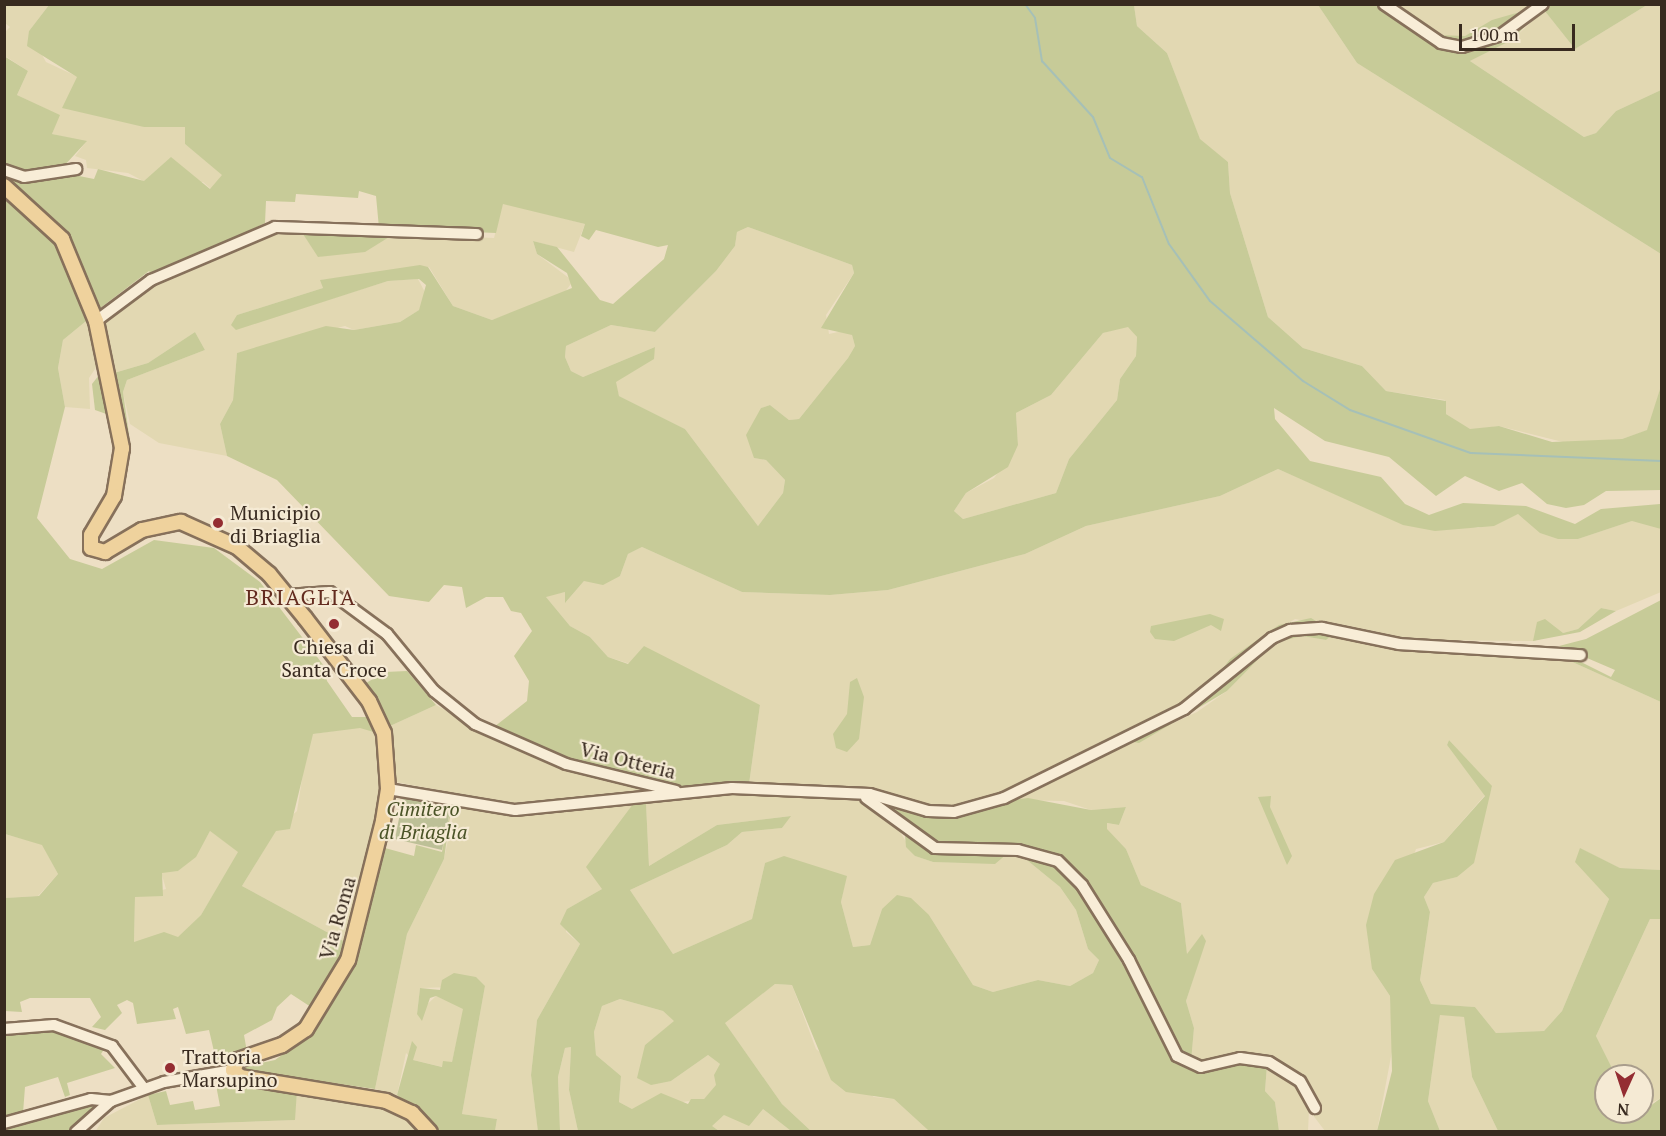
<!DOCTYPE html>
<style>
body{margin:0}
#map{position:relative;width:1666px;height:1136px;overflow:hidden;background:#eddfc4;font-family:"PT Serif",serif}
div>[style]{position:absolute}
.farmland>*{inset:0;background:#e2d8b2}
.green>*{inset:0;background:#c7cb98}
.cemetery>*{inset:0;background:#bdc097}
.stream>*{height:2px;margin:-1px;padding:0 1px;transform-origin:1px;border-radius:1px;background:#a6c0b7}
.roads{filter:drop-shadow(2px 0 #87715b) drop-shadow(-2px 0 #87715b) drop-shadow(0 2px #87715b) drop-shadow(0 -2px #87715b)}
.minor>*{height:10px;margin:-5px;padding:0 5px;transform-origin:5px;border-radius:5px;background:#f8edd7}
.major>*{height:14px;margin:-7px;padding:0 7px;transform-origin:7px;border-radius:7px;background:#efd29d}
.dots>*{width:16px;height:16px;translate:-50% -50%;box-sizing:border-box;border:3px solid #f5ead4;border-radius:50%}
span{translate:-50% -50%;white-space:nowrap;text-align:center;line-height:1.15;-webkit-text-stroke:4.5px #f5ead4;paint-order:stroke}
.poi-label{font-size:20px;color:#382a1f}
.left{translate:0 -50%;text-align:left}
.street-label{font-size:20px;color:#382a1f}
.park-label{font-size:20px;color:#4a5326;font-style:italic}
.quarter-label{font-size:22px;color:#632b1f;letter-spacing:1.5px}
.frame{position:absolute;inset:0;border:6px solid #382a1f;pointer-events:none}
.north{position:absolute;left:1594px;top:1064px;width:60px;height:60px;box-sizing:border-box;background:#f5ead4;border:2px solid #a99d8c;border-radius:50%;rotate:183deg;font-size:16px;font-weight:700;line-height:24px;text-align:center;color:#382a1f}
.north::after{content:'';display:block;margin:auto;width:21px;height:27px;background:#942d32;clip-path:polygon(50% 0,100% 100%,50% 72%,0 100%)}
.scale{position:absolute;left:1459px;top:24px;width:116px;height:27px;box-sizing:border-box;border:3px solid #382a1f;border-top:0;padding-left:8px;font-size:18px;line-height:21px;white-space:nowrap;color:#382a1f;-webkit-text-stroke:4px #f5ead4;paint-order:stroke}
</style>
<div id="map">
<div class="farmland">
<i style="clip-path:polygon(5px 5px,49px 5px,29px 31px,46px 62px,78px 77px,144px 127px,185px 127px,185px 144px,223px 175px,211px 189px,203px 182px,145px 182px,128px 173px,87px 168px,86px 160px,75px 156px,86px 142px,52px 134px,59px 115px,17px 95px,28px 71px,5px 56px,4px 33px,10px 27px,5px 23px)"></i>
<i style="clip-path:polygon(1134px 5px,1318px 5px,1357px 63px,1661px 254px,1661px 386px,1648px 430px,1622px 439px,1567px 443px,1499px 426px,1470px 430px,1446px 414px,1445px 400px,1386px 391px,1362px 366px,1303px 348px,1268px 317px,1230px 193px,1228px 162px,1200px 140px,1167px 53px,1137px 26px)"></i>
<i style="clip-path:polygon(1392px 5px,1534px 5px,1465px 36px,1446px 37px)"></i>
<i style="clip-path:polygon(1647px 5px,1661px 5px,1661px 90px,1616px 111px,1596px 133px,1584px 137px,1470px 61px,1512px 40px,1544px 10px,1575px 49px)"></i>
<i style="clip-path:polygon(503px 203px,585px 224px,574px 252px,533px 241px,537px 254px,573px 281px,562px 296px,492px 320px,453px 306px,429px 267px,321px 280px,323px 288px,237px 315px,236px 329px,388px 281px,418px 279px,427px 296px,419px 310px,400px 322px,354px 330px,345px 326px,237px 353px,233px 400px,220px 424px,227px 456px,159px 443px,130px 424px,123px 392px,127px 380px,205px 350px,195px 332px,148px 363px,114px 373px,103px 319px,151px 286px,276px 231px,301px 231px,319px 257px,394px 234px,494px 238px)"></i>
<i style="clip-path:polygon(748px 227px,852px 265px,854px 273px,826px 315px,829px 334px,847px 330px,852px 335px,855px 346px,848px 358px,799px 419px,789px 420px,770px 405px,761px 408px,754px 458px,766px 460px,785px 480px,783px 493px,758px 526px,685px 429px,619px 396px,615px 382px,653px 359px,655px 347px,583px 377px,571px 371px,565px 357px,566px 346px,611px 325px,655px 332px,716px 271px,735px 246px,737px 232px)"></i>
<i style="clip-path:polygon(91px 317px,101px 360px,89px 378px,90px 409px,65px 407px,58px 368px,63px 340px)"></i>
<i style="clip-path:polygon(1128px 326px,1137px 337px,1136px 356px,1120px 379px,1117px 400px,1069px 459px,1056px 493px,963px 519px,954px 511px,966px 493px,994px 478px,1018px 445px,1016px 413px,1051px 395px,1103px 333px)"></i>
<i style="clip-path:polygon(1278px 469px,1374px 511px,1478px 528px,1518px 514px,1578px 539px,1632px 521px,1645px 522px,1661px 529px,1661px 592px,1616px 611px,1601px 608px,1578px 629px,1533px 641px,1412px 640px,1295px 619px,1230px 659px,1201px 693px,999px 795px,944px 808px,881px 791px,749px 784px,760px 705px,608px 657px,590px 637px,570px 626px,545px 596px,565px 592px,566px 602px,584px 581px,620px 576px,628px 554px,642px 547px,742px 592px,830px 595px,888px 590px,1025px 554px,1086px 526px,1220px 496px)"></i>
<i style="clip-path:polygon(1332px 635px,1408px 650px,1568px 660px,1661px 702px,1661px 870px,1620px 868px,1581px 849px,1576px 862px,1609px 899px,1562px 1011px,1544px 1031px,1496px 1033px,1475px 1007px,1431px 1004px,1420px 980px,1430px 912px,1424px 897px,1433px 883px,1457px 877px,1492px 787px,1449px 740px,1447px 745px,1485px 795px,1444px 842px,1416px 849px,1372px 969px,1390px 996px,1393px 1046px,1377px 1131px,1325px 1131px,1309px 1110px,1308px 1131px,1279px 1131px,1275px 1102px,1265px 1091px,1267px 1065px,1297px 1074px,1273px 1059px,1191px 1062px,1194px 1028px,1186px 1001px,1205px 941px,1187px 956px,1181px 903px,1141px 885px,1126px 849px,1106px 829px,1106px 823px,1119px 825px,1126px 807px,1091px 810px,1064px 801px,1011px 800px,1197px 712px,1227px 691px,1274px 642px,1302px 636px,1326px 640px)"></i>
<i style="clip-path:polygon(436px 705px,485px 732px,657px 790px,522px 806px,396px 782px,390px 726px)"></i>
<i style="clip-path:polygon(360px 727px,377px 733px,382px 797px,347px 943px,242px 886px,276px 830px,297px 811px,308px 741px,313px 734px)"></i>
<i style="clip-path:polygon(710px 792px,862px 801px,890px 816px,915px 856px,933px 862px,980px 863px,1017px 852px,1060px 887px,1076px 910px,1088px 949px,1099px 960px,1093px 973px,1070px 986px,1038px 980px,993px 992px,973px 985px,929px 915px,882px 909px,870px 945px,853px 947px,841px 902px,846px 876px,765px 863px,752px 919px,673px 954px,630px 890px,727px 845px,742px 832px,782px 828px,790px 816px,717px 825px,649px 866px,646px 803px)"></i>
<i style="clip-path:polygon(456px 802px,536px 812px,633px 804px,623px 819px,602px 889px,567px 909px,566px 932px,580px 944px,537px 1020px,531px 1075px,538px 1131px,495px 1131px,497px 1119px,462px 1114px,485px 986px,420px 988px,417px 1014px,436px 996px,464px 1008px,452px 1062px,443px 1067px,413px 1060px,406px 1053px,397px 1095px,375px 1089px,407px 934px,444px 859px)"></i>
<i style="clip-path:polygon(210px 831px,239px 852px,201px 915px,178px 938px,134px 942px,135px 897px,166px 889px,161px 872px,178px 871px,195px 857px)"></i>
<i style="clip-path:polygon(4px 834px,42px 844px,58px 874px,38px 896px,5px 898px)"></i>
<i style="clip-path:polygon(1650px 919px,1661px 919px,1661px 1098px,1642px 1108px,1642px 1076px,1616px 1076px,1596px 1036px)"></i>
<i style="clip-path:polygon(775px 984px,792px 985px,816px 1049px,874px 1097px,894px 1099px,929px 1131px,811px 1131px,782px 1104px,724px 1022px)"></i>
<i style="clip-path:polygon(620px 999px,663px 1011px,675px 1021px,645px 1045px,671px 1081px,708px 1055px,720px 1064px,717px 1085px,704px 1099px,632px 1109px,619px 1102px,621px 1076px,596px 1055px,594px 1032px,602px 1006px)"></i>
<i style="clip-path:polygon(1440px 1014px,1464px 1017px,1472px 1077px,1498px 1131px,1440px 1131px,1428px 1101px)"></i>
<i style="clip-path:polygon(571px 1047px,569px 1090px,578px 1131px,547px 1132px,560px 1130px,558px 1077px,565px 1048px)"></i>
<i style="clip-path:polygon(297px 1090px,397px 1107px,425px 1132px,95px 1132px,104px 1118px,148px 1095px,157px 1125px,294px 1120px)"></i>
<i style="clip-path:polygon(763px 1109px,791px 1131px,719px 1131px,711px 1126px,724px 1115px)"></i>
</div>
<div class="green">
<i style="clip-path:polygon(evenodd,49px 5px,1134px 5px,1137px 26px,1167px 53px,1200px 139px,1228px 162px,1230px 193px,1268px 317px,1303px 348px,1362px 366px,1386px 391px,1446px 401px,1446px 414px,1470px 429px,1499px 426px,1552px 442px,1622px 439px,1647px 430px,1661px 386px,1661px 490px,1606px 491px,1584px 505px,1566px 508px,1547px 504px,1522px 483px,1499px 491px,1465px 476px,1436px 496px,1389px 457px,1325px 441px,1274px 408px,1275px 419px,1310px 461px,1381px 477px,1405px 504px,1429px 515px,1463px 503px,1526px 506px,1575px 524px,1601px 509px,1660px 504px,1661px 529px,1632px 521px,1578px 539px,1558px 539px,1540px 533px,1518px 514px,1494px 526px,1435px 531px,1403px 525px,1278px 469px,1220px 496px,1086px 526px,1025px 554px,888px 590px,830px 595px,742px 592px,642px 547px,628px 554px,620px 576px,603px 585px,584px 581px,565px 603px,565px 592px,546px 597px,570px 626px,590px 637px,608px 657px,628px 664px,644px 646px,760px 705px,749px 784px,686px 787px,565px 758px,494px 727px,527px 701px,529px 681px,514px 656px,532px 631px,521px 613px,511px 611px,503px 597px,486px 597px,466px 608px,462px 587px,444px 585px,429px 602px,389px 596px,277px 480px,227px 456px,220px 424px,233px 400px,237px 353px,326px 326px,354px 330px,400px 322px,419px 310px,426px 285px,419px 279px,388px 281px,236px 330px,231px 325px,237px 315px,323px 288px,320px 280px,420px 265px,428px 267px,453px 306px,492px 320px,572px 288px,567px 273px,537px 254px,533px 241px,557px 247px,600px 300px,613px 304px,664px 259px,668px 245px,658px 247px,596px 230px,589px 240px,581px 236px,585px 224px,503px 204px,496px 233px,379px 228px,376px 196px,359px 191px,358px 198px,296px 194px,295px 202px,266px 201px,265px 223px,154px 277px,149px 271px,99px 309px,65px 235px,4px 175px,23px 182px,69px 174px,94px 179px,98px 169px,144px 181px,171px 157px,210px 189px,222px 175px,185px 144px,185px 127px,144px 127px,62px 108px,77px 77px,27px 46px,29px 31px,49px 5px,748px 227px,852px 265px,854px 273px,821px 328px,852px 335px,855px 346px,848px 358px,799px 419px,789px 420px,770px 405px,761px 408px,746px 435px,754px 458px,766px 460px,785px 480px,783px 493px,758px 526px,685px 429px,619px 396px,616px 382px,654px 359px,655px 347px,583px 377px,571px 371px,565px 357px,566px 346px,611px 325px,655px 332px,716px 271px,735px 246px,737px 232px,748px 227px,49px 5px,1128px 327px,1137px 337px,1136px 356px,1120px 379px,1117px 400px,1069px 459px,1056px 493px,963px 519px,954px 511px,966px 493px,1008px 467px,1018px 445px,1016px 413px,1051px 395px,1103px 333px,1128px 327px)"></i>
<i style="clip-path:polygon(1318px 5px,1376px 5px,1454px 51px,1467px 52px,1504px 39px,1528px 23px,1512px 40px,1470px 61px,1584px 137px,1596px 133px,1616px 111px,1661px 90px,1661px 254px,1357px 63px)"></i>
<i style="clip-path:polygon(1550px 5px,1647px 5px,1575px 49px,1544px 10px)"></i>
<i style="clip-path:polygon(1527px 10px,1490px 36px,1465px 42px,1436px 35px,1465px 36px,1492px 20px)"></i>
<i style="clip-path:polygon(4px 56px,28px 71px,17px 95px,60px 115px,52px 134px,87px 141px,63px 167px,25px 173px,5px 166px)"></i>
<i style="clip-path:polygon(evenodd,5px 191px,61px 244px,91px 317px,63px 340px,58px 368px,65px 407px,37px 518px,70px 559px,102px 569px,154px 540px,214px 548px,260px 582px,324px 666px,327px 681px,352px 717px,369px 717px,377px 733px,360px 728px,313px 734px,290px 829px,276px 831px,242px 886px,347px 943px,314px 1009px,291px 994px,277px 1007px,272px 1020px,244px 1035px,247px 1052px,216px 1060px,209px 1030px,186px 1034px,178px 1007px,173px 1009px,176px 1019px,137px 1024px,133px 1003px,127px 1000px,117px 1005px,122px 1013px,105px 1030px,92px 1027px,101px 1017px,90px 998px,30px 998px,20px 1002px,22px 1012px,5px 1011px,5px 898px,39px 896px,58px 874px,42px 845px,5px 834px,5px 191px,210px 831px,238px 852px,201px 915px,178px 937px,164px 932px,134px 942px,135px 897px,163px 896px,162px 873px,178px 871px,196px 857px,210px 831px)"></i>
<i style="clip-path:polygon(301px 231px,394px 234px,365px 252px,318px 257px)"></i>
<i style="clip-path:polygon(195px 332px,205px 350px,127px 380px,123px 392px,130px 442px,123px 479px,123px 421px,114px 373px,148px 363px)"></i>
<i style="clip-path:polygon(103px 370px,115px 417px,95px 410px,92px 384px)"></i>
<i style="clip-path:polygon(1661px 600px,1661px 702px,1568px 660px,1472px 652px,1571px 657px,1611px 677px,1615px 670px,1559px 646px,1586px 639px)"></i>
<i style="clip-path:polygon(1601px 608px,1616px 611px,1580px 632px,1533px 641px,1537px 622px,1545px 619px,1563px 633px,1578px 629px)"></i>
<i style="clip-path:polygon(1210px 614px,1224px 619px,1221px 631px,1211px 625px,1174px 641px,1155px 639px,1150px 632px,1151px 626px)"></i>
<i style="clip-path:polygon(1311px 618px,1321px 624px,1297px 623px,1273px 631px,1215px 678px,1230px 659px,1279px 625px)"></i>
<i style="clip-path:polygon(1315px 632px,1332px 635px,1326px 640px,1302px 636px,1274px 643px,1227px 691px,1139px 743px,1129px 741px,1193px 708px,1258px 652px,1286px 634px)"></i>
<i style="clip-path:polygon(407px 671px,436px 705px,390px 726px,366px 683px,385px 672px)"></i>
<i style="clip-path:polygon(857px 678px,864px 697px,859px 739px,847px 752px,836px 748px,833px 734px,847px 714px,850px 682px)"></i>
<i style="clip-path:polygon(1449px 740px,1492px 786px,1474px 863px,1457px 877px,1433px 883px,1424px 897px,1430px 912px,1420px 980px,1431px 1004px,1475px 1007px,1496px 1033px,1544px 1031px,1562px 1011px,1609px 899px,1575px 862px,1580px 848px,1620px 868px,1661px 870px,1661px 919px,1650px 919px,1596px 1036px,1616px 1076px,1606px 1076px,1606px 1112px,1642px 1112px,1661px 1098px,1661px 1131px,1498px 1131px,1472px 1077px,1464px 1017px,1440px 1015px,1428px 1101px,1440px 1131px,1377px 1131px,1392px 1071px,1390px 996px,1372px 969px,1366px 925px,1374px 894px,1395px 860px,1444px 842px,1485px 796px,1447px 745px)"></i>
<i style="clip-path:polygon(1271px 796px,1270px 807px,1292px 856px,1287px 865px,1258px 797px)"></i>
<i style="clip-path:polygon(1028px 798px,1091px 810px,1126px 807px,1119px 825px,1107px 823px,1107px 829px,1126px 849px,1141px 885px,1181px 903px,1187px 954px,1202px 934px,1206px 941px,1186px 1001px,1194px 1028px,1191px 1062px,1174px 1043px,1134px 961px,1082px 880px,1057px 854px,1021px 846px,929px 842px,883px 800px,916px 812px)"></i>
<i style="clip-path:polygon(452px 802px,444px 859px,407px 934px,375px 1089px,242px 1070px,246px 1062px,247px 1066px,275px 1060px,310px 1035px,353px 966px,385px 848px,414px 856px,416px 845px,442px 852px)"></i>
<i style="clip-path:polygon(evenodd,646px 803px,649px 866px,717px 825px,791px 816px,782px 828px,742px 832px,727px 845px,630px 890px,673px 954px,752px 919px,765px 863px,784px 856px,847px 876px,841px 902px,853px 947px,870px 945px,882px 909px,897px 895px,911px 898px,929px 915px,973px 985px,993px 992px,1038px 980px,1070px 986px,1093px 973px,1099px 960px,1088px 949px,1076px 910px,1060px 887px,1017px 852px,1049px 859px,1079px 890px,1181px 1064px,1207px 1070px,1243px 1062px,1267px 1065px,1265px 1091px,1275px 1102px,1279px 1131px,929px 1131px,894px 1099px,846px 1092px,831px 1080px,792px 985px,775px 984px,725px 1023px,782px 1104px,811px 1131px,791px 1131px,763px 1109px,749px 1126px,724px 1115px,712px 1126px,719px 1131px,578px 1131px,569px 1090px,571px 1047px,565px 1048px,558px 1077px,560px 1130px,538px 1132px,531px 1075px,537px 1020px,580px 944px,560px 924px,567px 909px,602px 889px,586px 867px,633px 804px,646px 803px,620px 999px,663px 1011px,674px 1021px,645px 1045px,637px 1078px,651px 1085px,671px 1081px,708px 1055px,720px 1064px,714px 1075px,716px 1085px,704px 1099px,691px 1099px,688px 1104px,661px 1093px,632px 1109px,619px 1102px,621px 1076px,596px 1055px,594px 1032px,602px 1006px,620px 999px)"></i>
<i style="clip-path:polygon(905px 835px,934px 851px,1008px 853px,995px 864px,933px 862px,915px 856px,906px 847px)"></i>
<i style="clip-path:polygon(454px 973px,476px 977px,485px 986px,462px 1114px,497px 1119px,495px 1131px,438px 1131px,397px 1095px,412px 1041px,417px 1047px,413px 1060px,442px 1067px,443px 1061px,452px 1062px,463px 1009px,436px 996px,430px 998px,422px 1021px,417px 1014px,420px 988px,440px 990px,442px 980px)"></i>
<i style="clip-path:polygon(54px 1028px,106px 1046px,101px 1054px,115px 1068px,67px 1083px,70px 1095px,65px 1097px,58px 1077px,25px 1087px,23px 1113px,5px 1118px,5px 1032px)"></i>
<i style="clip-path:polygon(230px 1083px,297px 1090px,295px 1120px,157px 1125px,148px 1095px,166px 1091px,170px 1105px,193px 1101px,195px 1110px,220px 1106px,216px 1085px)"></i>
<i style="clip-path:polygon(94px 1102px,99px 1110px,71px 1131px,5px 1132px,5px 1126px)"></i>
</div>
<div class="cemetery">
<i style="clip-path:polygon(404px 793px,452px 801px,442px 850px,395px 839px)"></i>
</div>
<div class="stream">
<i style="left:1025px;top:4px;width:17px;rotate:54deg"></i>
<i style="left:1035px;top:18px;width:44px;rotate:80.8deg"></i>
<i style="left:1042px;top:61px;width:76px;rotate:47.7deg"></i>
<i style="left:1093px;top:117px;width:44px;rotate:67.5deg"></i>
<i style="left:1110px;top:158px;width:37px;rotate:31deg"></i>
<i style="left:1142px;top:177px;width:72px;rotate:68.1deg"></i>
<i style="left:1169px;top:244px;width:70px;rotate:54.3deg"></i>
<i style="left:1210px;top:301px;width:123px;rotate:40.7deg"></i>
<i style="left:1303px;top:381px;width:55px;rotate:31.7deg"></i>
<i style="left:1350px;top:410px;width:128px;rotate:19.6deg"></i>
<i style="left:1471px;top:453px;width:191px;rotate:2.4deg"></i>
</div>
<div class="roads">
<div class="minor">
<i style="left:1384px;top:4px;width:69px;rotate:34.4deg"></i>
<i style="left:1441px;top:43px;width:21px;rotate:11deg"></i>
<i style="left:1462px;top:47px;width:39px;rotate:-17deg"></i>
<i style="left:1499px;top:36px;width:54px;rotate:-36deg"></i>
<i style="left:4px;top:170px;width:21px;rotate:19deg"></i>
<i style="left:24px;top:177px;width:53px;rotate:-8.7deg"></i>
<i style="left:96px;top:321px;width:69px;rotate:-36.7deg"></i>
<i style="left:151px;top:280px;width:135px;rotate:-23.1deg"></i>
<i style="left:275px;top:227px;width:202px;rotate:2deg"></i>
<i style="left:286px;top:595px;width:44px;rotate:-3.9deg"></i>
<i style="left:330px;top:592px;width:71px;rotate:36.4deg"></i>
<i style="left:387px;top:634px;width:74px;rotate:50.5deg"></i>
<i style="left:434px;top:691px;width:53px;rotate:38.8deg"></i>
<i style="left:475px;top:724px;width:99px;rotate:23.7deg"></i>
<i style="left:566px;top:764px;width:113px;rotate:13.8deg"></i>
<i style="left:388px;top:789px;width:129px;rotate:9.4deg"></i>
<i style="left:515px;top:810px;width:218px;rotate:-5.8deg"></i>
<i style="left:732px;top:788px;width:138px;rotate:2.5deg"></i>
<i style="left:870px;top:794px;width:60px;rotate:16.3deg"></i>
<i style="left:928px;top:811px;width:26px;rotate:2deg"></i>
<i style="left:954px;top:812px;width:52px;rotate:-15.6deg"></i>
<i style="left:1004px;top:798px;width:201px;rotate:-26.3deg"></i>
<i style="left:1184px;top:709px;width:113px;rotate:-38.9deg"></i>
<i style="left:1272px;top:638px;width:20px;rotate:-24deg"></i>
<i style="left:1290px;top:630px;width:32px;rotate:-4deg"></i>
<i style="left:1322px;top:628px;width:79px;rotate:11.7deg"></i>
<i style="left:1399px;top:644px;width:182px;rotate:3.5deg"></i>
<i style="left:866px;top:798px;width:85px;rotate:35.9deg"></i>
<i style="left:935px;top:848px;width:83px;rotate:1.4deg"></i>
<i style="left:1018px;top:850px;width:41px;rotate:15.4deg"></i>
<i style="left:1058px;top:861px;width:34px;rotate:45deg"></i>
<i style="left:1082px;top:885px;width:89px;rotate:57.9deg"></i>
<i style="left:1129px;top:960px;width:107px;rotate:63.4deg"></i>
<i style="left:1177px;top:1056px;width:26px;rotate:25deg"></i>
<i style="left:1201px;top:1067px;width:40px;rotate:-13deg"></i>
<i style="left:1240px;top:1058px;width:29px;rotate:8deg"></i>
<i style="left:1269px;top:1062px;width:36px;rotate:32deg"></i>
<i style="left:1300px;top:1081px;width:31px;rotate:61deg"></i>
<i style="left:4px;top:1029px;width:50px;rotate:-4.6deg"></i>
<i style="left:54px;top:1025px;width:62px;rotate:19.9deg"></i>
<i style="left:112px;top:1046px;width:51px;rotate:52.9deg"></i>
<i style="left:4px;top:1123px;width:90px;rotate:-15.4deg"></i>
<i style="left:91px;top:1099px;width:20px;rotate:6deg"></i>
<i style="left:111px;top:1101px;width:56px;rotate:-19.7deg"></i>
<i style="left:164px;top:1082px;width:70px;rotate:-9.9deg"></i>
<i style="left:76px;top:1132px;width:47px;rotate:-41.5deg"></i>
</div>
<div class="major">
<i style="left:4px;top:186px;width:79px;rotate:42.4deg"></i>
<i style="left:62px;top:239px;width:89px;rotate:67.5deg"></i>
<i style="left:96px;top:321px;width:130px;rotate:78.4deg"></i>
<i style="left:122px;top:448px;width:49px;rotate:99.5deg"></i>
<i style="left:114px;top:496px;width:45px;rotate:120.5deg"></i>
<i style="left:91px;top:535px;width:13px;rotate:90deg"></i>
<i style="left:91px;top:548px;width:15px;rotate:16deg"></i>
<i style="left:105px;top:552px;width:43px;rotate:-30.7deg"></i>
<i style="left:142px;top:530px;width:40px;rotate:-12deg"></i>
<i style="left:181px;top:522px;width:61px;rotate:24.1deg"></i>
<i style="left:237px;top:547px;width:42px;rotate:40.2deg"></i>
<i style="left:269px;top:574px;width:57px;rotate:50.7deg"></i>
<i style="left:305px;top:618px;width:105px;rotate:52.4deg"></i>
<i style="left:369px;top:701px;width:35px;rotate:65deg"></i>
<i style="left:384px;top:733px;width:56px;rotate:85.9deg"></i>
<i style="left:388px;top:789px;width:32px;rotate:99deg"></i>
<i style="left:383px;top:821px;width:143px;rotate:104.1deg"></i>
<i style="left:348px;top:960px;width:81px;rotate:121.3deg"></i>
<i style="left:306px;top:1029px;width:29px;rotate:146deg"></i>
<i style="left:282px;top:1045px;width:46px;rotate:161.2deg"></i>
<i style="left:238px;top:1060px;width:11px;rotate:117deg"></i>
<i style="left:233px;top:1070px;width:10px;rotate:45deg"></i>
<i style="left:240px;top:1077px;width:148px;rotate:9.3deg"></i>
<i style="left:386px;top:1101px;width:29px;rotate:25deg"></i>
<i style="left:412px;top:1113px;width:26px;rotate:47deg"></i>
</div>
</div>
<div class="dots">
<i style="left:218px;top:523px;background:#942d32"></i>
<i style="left:334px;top:624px;background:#942d32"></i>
<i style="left:170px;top:1068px;background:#942d32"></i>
</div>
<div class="poi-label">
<span class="left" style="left:230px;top:524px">Municipio<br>di Briaglia</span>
<span style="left:334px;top:658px">Chiesa di<br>Santa Croce</span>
<span class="left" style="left:182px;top:1068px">Trattoria<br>Marsupino</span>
</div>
<div class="street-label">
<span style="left:628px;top:760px;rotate:14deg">Via Otteria</span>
<span style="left:337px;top:918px;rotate:-74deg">Via Roma</span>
</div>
<div class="park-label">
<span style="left:423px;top:820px">Cimitero<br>di Briaglia</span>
</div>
<div class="quarter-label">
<span style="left:301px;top:597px">BRIAGLIA</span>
</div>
<div class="frame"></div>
<div class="north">N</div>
<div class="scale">100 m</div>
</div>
